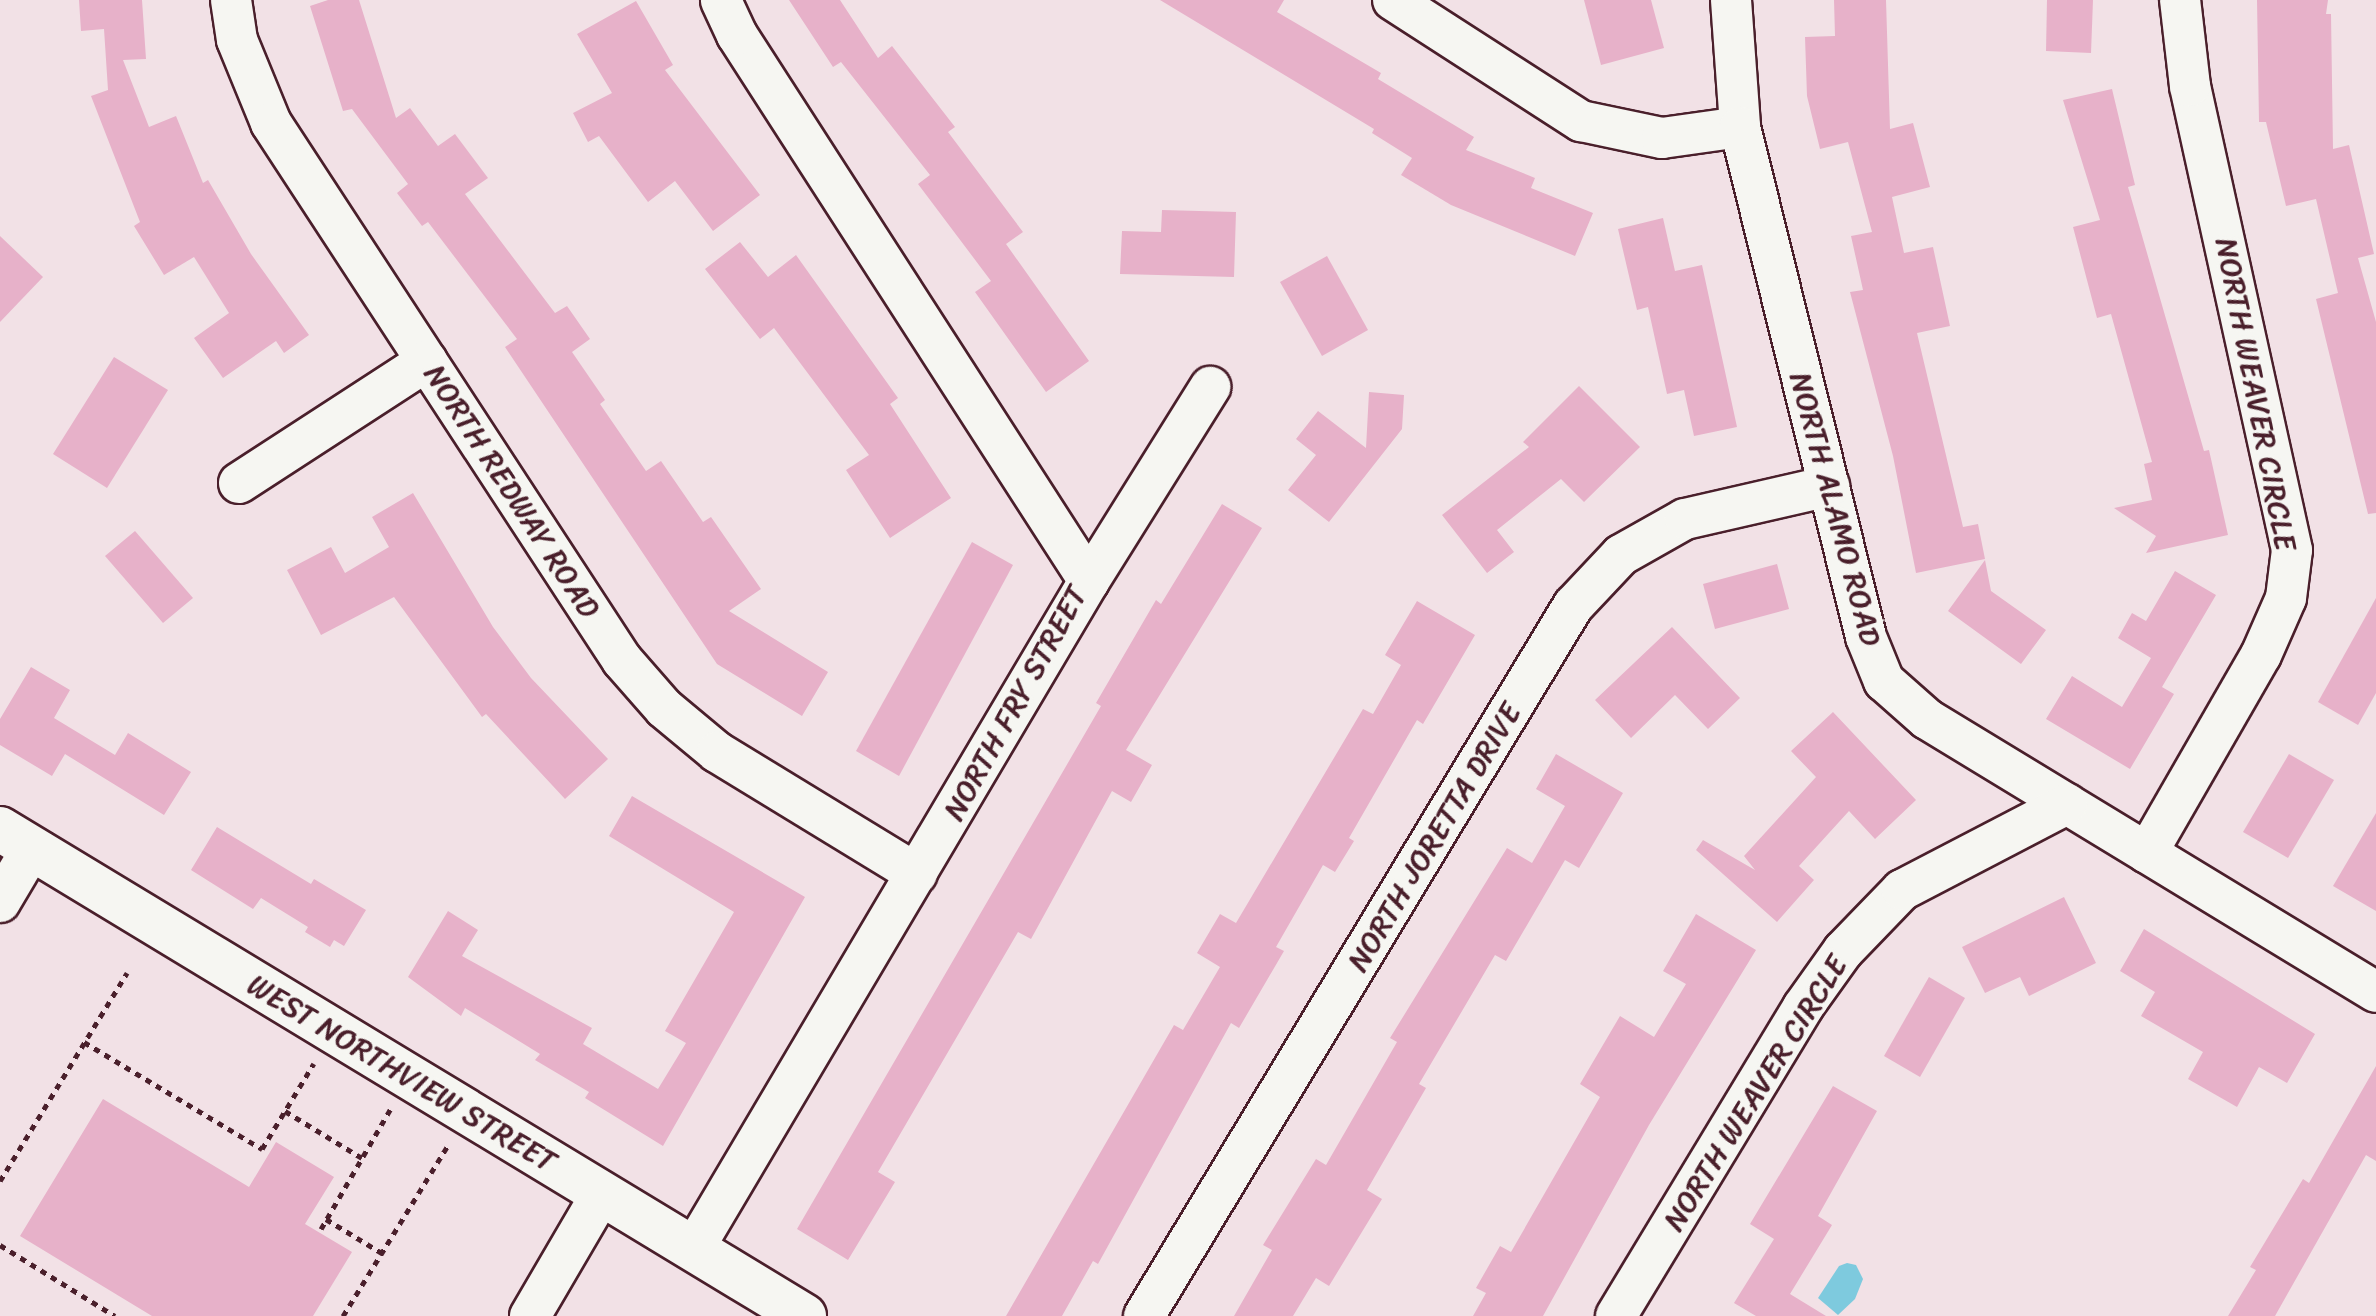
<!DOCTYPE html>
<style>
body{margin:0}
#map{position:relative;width:2376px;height:1316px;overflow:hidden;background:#f2e1e6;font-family:Sriracha,sans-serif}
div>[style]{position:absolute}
.water>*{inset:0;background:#7ecade}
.building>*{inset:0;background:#e7b1c9}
.path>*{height:5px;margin-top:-2.5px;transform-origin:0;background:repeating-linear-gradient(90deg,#4a1f2b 0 6px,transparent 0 12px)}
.roads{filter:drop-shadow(2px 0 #4a1f2b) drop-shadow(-2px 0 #4a1f2b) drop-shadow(0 2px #4a1f2b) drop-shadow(0 -2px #4a1f2b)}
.minor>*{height:40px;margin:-20px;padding:0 20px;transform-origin:20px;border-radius:20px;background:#f6f6f2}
.tertiary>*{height:44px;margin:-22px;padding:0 22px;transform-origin:22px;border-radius:22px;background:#f6f6f2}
span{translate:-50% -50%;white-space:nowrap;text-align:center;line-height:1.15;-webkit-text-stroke:7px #f6f6f2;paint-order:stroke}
.street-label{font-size:30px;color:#4a1f2b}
</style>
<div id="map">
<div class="water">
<i style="clip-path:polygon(1847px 1263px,1856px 1265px,1863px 1279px,1855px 1299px,1838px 1315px,1818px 1298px,1839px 1266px)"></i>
</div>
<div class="building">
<i style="clip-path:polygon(79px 0,142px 0,146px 59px,123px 60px,149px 127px,176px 116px,203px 183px,208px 180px,251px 254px,309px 335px,284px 353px,276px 341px,223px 378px,194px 338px,229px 313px,194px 257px,164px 275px,134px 226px,140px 222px,91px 96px,108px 90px,104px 29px,81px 31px)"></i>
<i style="clip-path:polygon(328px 0,359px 0,396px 118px,410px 108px,438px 146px,455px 134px,488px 178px,465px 194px,555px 313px,567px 306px,590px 339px,572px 352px,605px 400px,600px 404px,646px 471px,661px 461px,703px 522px,711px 517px,761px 589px,729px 611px,828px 672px,802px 716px,717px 664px,505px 347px,517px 339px,428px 222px,422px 226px,397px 193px,408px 184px,352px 109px,343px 111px,310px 6px)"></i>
<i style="clip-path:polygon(789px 0,840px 0,878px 58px,892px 46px,955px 127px,948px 132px,1023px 232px,1006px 244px,1089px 361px,1046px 392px,975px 292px,991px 281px,918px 184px,930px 175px,841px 62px,833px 67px)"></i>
<i style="clip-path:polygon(1160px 0,1284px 0,1277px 12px,1381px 73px,1378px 79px,1474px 137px,1466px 150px,1535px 178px,1531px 188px,1593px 213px,1575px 256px,1451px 205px,1401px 175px,1412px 158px,1372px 133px,1374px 129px)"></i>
<i style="clip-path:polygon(1584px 0,1651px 0,1664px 48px,1601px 65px)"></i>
<i style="clip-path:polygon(1834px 0,1886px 0,1890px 129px,1913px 123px,1930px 187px,1892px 197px,1904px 253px,1933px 247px,1950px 326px,1917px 333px,1963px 527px,1978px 524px,1985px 559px,1916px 573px,1893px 456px,1850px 292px,1863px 290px,1851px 236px,1872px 232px,1848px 142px,1820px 149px,1807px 96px,1805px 37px,1835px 36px)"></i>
<i style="clip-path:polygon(2047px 0,2093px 0,2091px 53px,2046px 51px)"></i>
<i style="clip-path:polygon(2257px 0,2328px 0,2326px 14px,2331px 14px,2333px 149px,2349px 145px,2374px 254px,2358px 258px,2376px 322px,2376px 513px,2368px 514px,2316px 299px,2338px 293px,2316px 199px,2286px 206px,2266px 122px,2259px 122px)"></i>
<i style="clip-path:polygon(636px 1px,673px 65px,665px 70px,760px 195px,713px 231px,675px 181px,648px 202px,599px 136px,588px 142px,573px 113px,612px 93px,577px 34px)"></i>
<i style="clip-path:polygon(2112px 89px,2135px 185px,2128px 187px,2204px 451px,2209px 450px,2228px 535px,2146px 553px,2156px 536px,2114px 508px,2152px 500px,2144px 464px,2152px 462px,2111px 314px,2097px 318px,2073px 227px,2100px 220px,2063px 100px)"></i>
<i style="clip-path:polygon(1162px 210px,1236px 212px,1234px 277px,1120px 274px,1122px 231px,1161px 232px)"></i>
<i style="clip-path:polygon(1663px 218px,1675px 271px,1702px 265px,1737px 427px,1694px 436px,1684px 390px,1667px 394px,1648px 307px,1637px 310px,1618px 229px)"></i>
<i style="clip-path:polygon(0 236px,43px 277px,0 322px)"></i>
<i style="clip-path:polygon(740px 242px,768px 277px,796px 255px,898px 398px,890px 404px,951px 498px,890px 538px,846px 470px,869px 455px,774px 328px,760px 339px,705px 269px)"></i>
<i style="clip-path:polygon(1327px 256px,1368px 330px,1322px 356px,1280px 282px)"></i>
<i style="clip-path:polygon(114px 357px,168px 390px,107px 488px,53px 454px)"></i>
<i style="clip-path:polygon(1579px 386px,1640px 447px,1584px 502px,1561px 479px,1497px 530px,1514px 552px,1487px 573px,1442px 515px,1529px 447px,1523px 442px)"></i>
<i style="clip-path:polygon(1369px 392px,1404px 395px,1402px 429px,1329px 522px,1288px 490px,1316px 455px,1296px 439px,1318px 411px,1366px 448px)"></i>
<i style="clip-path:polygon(413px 493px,493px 627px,531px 678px,608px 759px,565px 799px,486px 714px,482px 717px,394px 597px,321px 635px,287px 570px,331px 547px,345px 573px,389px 547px,372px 517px)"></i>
<i style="clip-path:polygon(1222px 504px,1262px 528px,1126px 750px,1152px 765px,1131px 802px,1112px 791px,1031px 939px,1018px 932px,878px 1172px,895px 1182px,848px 1260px,797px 1229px,1101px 706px,1096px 703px,1156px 600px,1161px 604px)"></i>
<i style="clip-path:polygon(135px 531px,193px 598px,163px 623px,105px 556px)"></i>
<i style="clip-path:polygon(972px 542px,1013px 565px,899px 776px,856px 751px)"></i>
<i style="clip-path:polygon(1985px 560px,1991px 591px,2046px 630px,2021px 664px,1948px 611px)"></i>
<i style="clip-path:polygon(1777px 564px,1789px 609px,1715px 629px,1703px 584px)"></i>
<i style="clip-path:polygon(2175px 571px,2216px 595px,2162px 687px,2174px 694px,2130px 769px,2046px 719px,2072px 676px,2122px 707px,2151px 658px,2118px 638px,2132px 613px,2146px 621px)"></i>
<i style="clip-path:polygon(2376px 598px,2376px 693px,2358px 725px,2318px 702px)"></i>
<i style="clip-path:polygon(1417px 601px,1475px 635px,1423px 724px,1417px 720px,1349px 838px,1354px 841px,1335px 872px,1323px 865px,1276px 947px,1284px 951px,1239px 1028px,1231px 1023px,1098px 1264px,1093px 1261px,1062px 1316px,1006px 1316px,1174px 1025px,1183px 1030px,1220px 967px,1197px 953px,1220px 914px,1236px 923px,1363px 709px,1373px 714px,1401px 665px,1385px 655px)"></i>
<i style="clip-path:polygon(1672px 627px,1740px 698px,1708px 729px,1675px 695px,1631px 738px,1595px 700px)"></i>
<i style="clip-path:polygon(31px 667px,70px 690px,54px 718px,115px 755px,128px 733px,191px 772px,164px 815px,65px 754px,52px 776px,0 745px,0 719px)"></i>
<i style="clip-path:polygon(1833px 712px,1916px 800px,1875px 839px,1849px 811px,1799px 866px,1814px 880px,1777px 922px,1696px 850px,1703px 840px,1755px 870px,1744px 856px,1816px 777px,1791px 751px)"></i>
<i style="clip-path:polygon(1556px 754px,1623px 793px,1579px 868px,1565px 860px,1506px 961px,1495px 955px,1419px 1084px,1426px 1088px,1367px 1190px,1382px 1199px,1329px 1286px,1316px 1278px,1293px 1316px,1234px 1316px,1272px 1250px,1263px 1245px,1316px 1159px,1326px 1165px,1397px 1042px,1390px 1038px,1507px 848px,1532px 863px,1565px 806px,1536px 789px)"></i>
<i style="clip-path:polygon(2289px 754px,2334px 780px,2288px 858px,2243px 832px)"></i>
<i style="clip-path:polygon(632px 796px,805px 897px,663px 1146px,585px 1098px,589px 1092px,535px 1060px,540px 1054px,465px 1008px,461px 1016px,408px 977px,448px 911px,478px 930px,462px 956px,592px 1028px,583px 1044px,658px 1089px,686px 1043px,665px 1031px,734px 912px,609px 836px)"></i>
<i style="clip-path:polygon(2376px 813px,2376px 911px,2333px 886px)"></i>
<i style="clip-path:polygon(217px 827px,311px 884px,314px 879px,366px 910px,344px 946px,334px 940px,330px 947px,305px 932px,308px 927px,261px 898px,253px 909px,191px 870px)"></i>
<i style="clip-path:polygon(2064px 897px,2096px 963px,2029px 996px,2020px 977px,1985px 993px,1962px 947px)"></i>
<i style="clip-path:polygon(1696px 914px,1756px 950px,1649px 1125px,1543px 1316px,1473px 1316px,1486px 1293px,1476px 1288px,1500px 1246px,1511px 1252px,1600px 1097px,1580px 1084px,1620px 1016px,1654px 1037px,1686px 984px,1663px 971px)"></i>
<i style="clip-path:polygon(2144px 929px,2315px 1034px,2287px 1083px,2259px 1067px,2237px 1107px,2188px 1079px,2203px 1052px,2141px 1016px,2155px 992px,2120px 971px)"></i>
<i style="clip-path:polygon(1929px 977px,1965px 998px,1920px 1077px,1884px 1056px)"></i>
<i style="clip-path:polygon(2376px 1066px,2376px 1161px,2366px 1155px,2275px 1316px,2228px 1316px,2256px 1270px,2250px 1267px,2303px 1179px,2309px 1183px)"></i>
<i style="clip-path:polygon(1833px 1086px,1877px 1111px,1818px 1216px,1832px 1225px,1790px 1294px,1826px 1316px,1756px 1316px,1734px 1303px,1774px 1239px,1750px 1224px)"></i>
<i style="clip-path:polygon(103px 1099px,249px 1187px,276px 1142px,334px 1177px,305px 1224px,352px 1252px,313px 1316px,152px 1316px,20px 1236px)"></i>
</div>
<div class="path">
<i style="left:84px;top:1042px;width:208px;rotate:31deg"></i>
<i style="left:262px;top:1149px;width:100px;rotate:-58.8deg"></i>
<i style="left:285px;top:1111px;width:90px;rotate:31.4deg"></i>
<i style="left:0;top:1181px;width:244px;rotate:-58.6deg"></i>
<i style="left:326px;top:1219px;width:66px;rotate:31.3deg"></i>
<i style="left:321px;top:1229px;width:138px;rotate:-59.9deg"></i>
<i style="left:0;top:1245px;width:135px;rotate:31.7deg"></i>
<i style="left:343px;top:1316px;width:201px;rotate:-58.4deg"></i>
</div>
<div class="roads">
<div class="minor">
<i style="left:231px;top:0;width:40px;rotate:81.5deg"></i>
<i style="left:237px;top:40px;width:90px;rotate:67.7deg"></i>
<i style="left:271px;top:123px;width:642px;rotate:56.83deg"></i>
<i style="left:622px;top:660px;width:64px;rotate:48.8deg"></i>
<i style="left:664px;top:708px;width:69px;rotate:39.7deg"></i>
<i style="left:717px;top:752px;width:234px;rotate:31.4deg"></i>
<i style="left:1393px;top:0;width:224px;rotate:32.8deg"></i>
<i style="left:1581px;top:121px;width:83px;rotate:11.9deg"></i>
<i style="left:1662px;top:138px;width:79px;rotate:-8deg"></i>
<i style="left:1731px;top:0;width:127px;rotate:85.9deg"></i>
<i style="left:1740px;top:127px;width:525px;rotate:76.12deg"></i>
<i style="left:1866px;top:637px;width:48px;rotate:67.8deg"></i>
<i style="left:1884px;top:681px;width:57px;rotate:41.5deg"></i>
<i style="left:1927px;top:719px;width:525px;rotate:31.3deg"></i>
<i style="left:239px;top:483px;width:224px;rotate:-33deg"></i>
<i style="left:1089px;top:581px;width:229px;rotate:-58deg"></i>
<i style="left:2147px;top:853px;width:228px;rotate:-60.1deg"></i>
<i style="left:2261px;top:655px;width:62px;rotate:-66.3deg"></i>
<i style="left:2286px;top:598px;width:48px;rotate:-82.9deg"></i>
<i style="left:2292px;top:550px;width:475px;rotate:-102.4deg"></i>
<i style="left:2190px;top:86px;width:87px;rotate:-96.6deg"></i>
<i style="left:0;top:902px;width:63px;rotate:-59.3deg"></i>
<i style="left:693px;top:1250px;width:777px;rotate:-59.38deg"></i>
<i style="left:1089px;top:581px;width:650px;rotate:-122.81deg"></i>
<i style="left:737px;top:35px;width:38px;rotate:-115deg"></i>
<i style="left:530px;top:1316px;width:143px;rotate:-59.7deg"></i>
<i style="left:1144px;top:1316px;width:830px;rotate:-58.86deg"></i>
<i style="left:1573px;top:606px;width:70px;rotate:-46.7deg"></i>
<i style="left:1621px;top:555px;width:73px;rotate:-29.4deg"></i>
<i style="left:1685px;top:519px;width:148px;rotate:-12.9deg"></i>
<i style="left:1616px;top:1316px;width:361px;rotate:-58.8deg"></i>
<i style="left:1803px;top:1007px;width:69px;rotate:-54.5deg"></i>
<i style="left:1843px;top:951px;width:85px;rotate:-46deg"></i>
<i style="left:1902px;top:890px;width:186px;rotate:-27.5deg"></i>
</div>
<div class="tertiary">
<i style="left:0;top:829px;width:940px;rotate:31.2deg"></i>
</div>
</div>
<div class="street-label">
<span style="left:2256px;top:394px;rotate:79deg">NORTH WEAVER CIRCLE</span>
<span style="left:512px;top:491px;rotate:57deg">NORTH REDWAY ROAD</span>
<span style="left:1836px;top:509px;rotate:75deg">NORTH ALAMO ROAD</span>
<span style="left:1015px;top:703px;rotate:-61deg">NORTH FRY STREET</span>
<span style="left:1434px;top:837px;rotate:-59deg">NORTH JORETTA DRIVE</span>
<span style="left:402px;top:1073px;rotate:31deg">WEST NORTHVIEW STREET</span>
<span style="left:1755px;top:1093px;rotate:-58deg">NORTH WEAVER CIRCLE</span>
</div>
</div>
